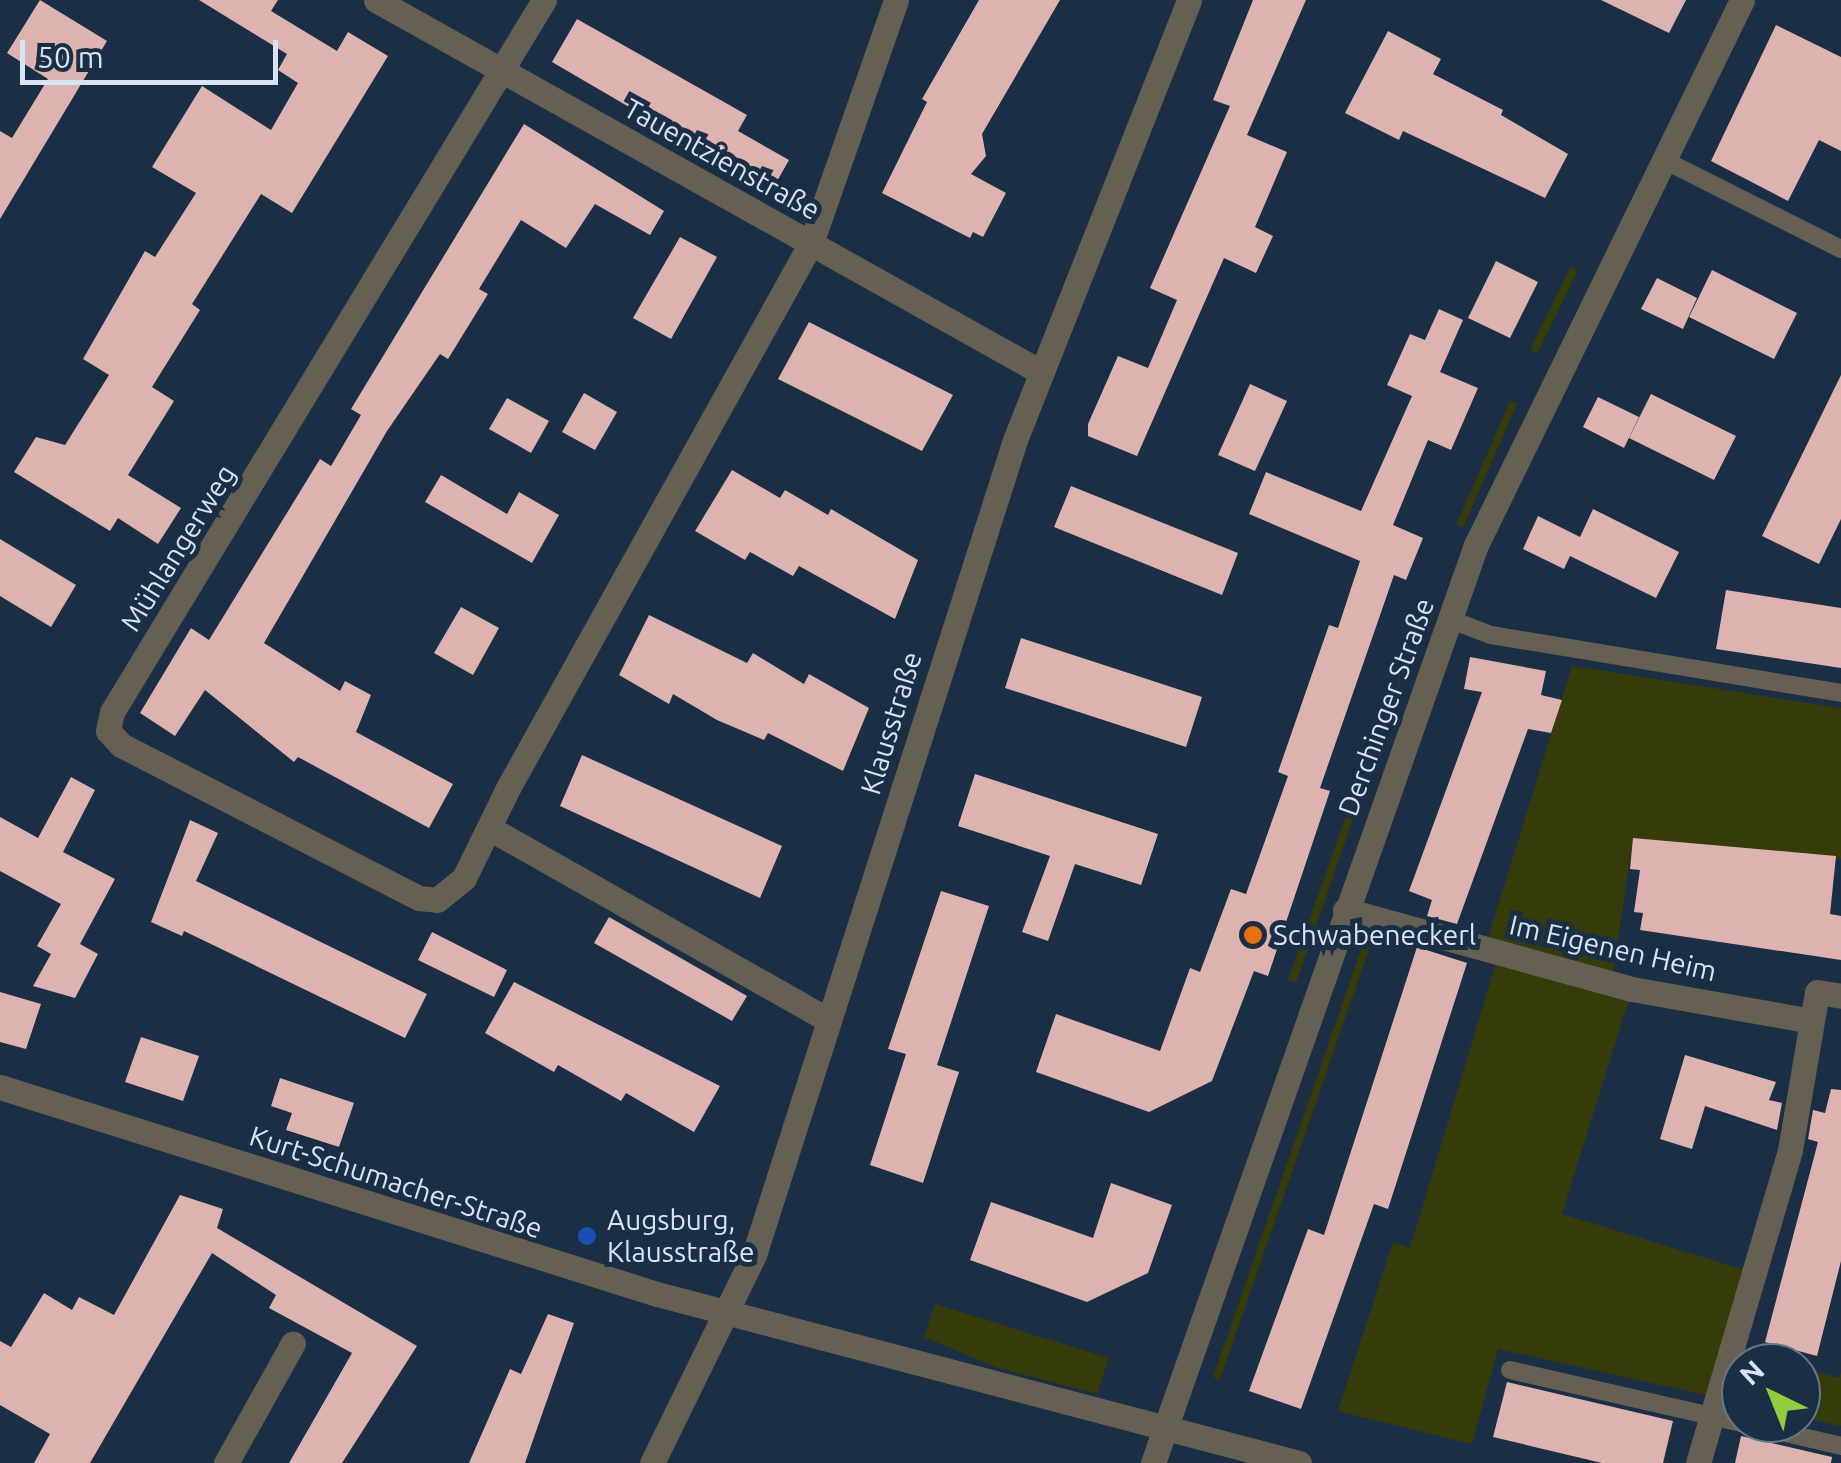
<!DOCTYPE html>
<meta charset="utf-8">
<style>
body{margin:0}
#map{position:relative;width:1841px;height:1463px;overflow:hidden;background:#1a2e45;font-family:Ubuntu,sans-serif}
div>[style]{position:absolute}
.green>*{inset:0;background:#363b0a}
.building>*{inset:0;background:#ddb3af}
.service>*{height:18px;margin:-9px;padding:0 9px;transform-origin:9px;border-radius:9px;background:#666053}
.minor>*{height:25px;margin:-12.5px;padding:0 12.5px;transform-origin:12.5px;border-radius:12.5px;background:#666053}
.dots>*{width:28px;height:28px;translate:-50% -50%;box-sizing:border-box;border:5px solid #1a2e45;border-radius:50%}
span{translate:-50% -50%;white-space:nowrap;text-align:center;line-height:1.15;-webkit-text-stroke:10px #1a2e45;paint-order:stroke}
.street-label{font-size:28px;color:#d7e4f3}
.poi-label{font-size:28px;color:#d7e4f3}
.left{translate:0 -50%;text-align:left}
.north{position:absolute;left:1721px;top:1343px;width:100px;height:100px;box-sizing:border-box;background:#1a2e45;border:2px solid #66778b;border-radius:50%;rotate:317deg;font-size:28px;font-weight:700;line-height:40px;text-align:center;color:#d7e4f3}
.north::after{content:'';display:block;margin:auto;width:35px;height:45px;background:#93cd3d;clip-path:polygon(50% 0,100% 100%,50% 72%,0 100%)}
.scale{position:absolute;left:20px;top:40px;width:258px;height:45px;box-sizing:border-box;border:5px solid #d7e4f3;border-top:0;padding-left:12px;font-size:30px;line-height:35px;white-space:nowrap;color:#d7e4f3;-webkit-text-stroke:8px #1a2e45;paint-order:stroke}
</style>
<div id="map">
<div class="green">
<i style="clip-path:polygon(1571px 266px,1578px 270px,1537px 354px,1530px 350px)"></i>
<i style="clip-path:polygon(1510px 401px,1517px 404px,1463px 528px,1456px 525px)"></i>
<i style="clip-path:polygon(1413px 625px,1420px 628px,1296px 983px,1288px 980px)"></i>
<i style="clip-path:polygon(1572px 666px,1841px 708px,1841px 859px,1633px 838px,1612px 980px,1632px 989px,1562px 1214px,1755px 1273px,1730px 1349px,1782px 1363px,1741px 1363px,1741px 1403px,1498px 1349px,1472px 1444px,1338px 1411px,1393px 1242px,1410px 1248px,1499px 953px,1485px 948px)"></i>
<i style="clip-path:polygon(1365px 938px,1372px 941px,1220px 1380px,1213px 1377px)"></i>
<i style="clip-path:polygon(935px 1304px,1109px 1358px,1097px 1394px,995px 1367px,924px 1337px)"></i>
<i style="clip-path:polygon(1801px 1368px,1839px 1378px,1841px 1372px,1841px 1426px,1801px 1417px)"></i>
</div>
<div class="building">
<i style="clip-path:polygon(40px 0,107px 41px,0 219px,0 131px,12px 138px,48px 79px,7px 53px)"></i>
<i style="clip-path:polygon(199px 0,278px 0,271px 11px,337px 51px,348px 32px,388px 56px,292px 213px,261px 194px,192px 304px,200px 310px,152px 387px,174px 401px,128px 475px,181px 508px,158px 544px,118px 518px,110px 531px,14px 472px,36px 437px,65px 445px,109px 375px,83px 359px,145px 251px,155px 257px,196px 193px,152px 167px,202px 86px,271px 130px,298px 83px,278px 70px,287px 54px)"></i>
<i style="clip-path:polygon(979px 0,1060px 0,982px 134px,986px 156px,971px 174px,1006px 193px,983px 237px,973px 232px,970px 238px,882px 193px,927px 102px,922px 99px)"></i>
<i style="clip-path:polygon(1253px 0,1306px 0,1247px 135px,1287px 152px,1255px 227px,1273px 236px,1256px 273px,1224px 258px,1137px 456px,1088px 436px,1088px 424px,1118px 356px,1148px 368px,1177px 300px,1150px 288px,1230px 106px,1213px 100px)"></i>
<i style="clip-path:polygon(1601px 0,1686px 0,1669px 33px)"></i>
<i style="clip-path:polygon(577px 19px,747px 115px,738px 131px,789px 160px,776px 183px,724px 153px,720px 160px,552px 62px)"></i>
<i style="clip-path:polygon(1776px 25px,1841px 57px,1841px 151px,1819px 140px,1788px 201px,1711px 161px)"></i>
<i style="clip-path:polygon(1388px 31px,1441px 59px,1433px 74px,1503px 110px,1501px 115px,1568px 154px,1545px 198px,1403px 131px,1399px 140px,1345px 113px)"></i>
<i style="clip-path:polygon(524px 124px,664px 211px,650px 235px,595px 204px,566px 248px,521px 220px,479px 289px,488px 294px,448px 359px,440px 354px,387px 431px,264px 643px,340px 691px,345px 681px,371px 695px,356px 732px,453px 784px,429px 828px,298px 757px,294px 762px,205px 690px,175px 736px,140px 713px,191px 628px,209px 640px,320px 459px,331px 466px,361px 415px,351px 409px)"></i>
<i style="clip-path:polygon(680px 237px,717px 257px,671px 339px,633px 318px)"></i>
<i style="clip-path:polygon(1496px 261px,1538px 282px,1510px 338px,1468px 318px)"></i>
<i style="clip-path:polygon(1712px 270px,1797px 313px,1774px 359px,1689px 317px)"></i>
<i style="clip-path:polygon(1657px 278px,1697px 298px,1683px 329px,1641px 309px)"></i>
<i style="clip-path:polygon(1439px 309px,1463px 320px,1440px 372px,1478px 388px,1451px 450px,1428px 440px,1393px 525px,1423px 538px,1406px 580px,1394px 575px,1320px 788px,1330px 791px,1268px 976px,1254px 971px,1212px 1081px,1149px 1112px,1036px 1072px,1056px 1014px,1160px 1051px,1190px 968px,1200px 972px,1231px 889px,1246px 894px,1288px 776px,1278px 772px,1329px 625px,1338px 628px,1360px 561px,1249px 514px,1266px 472px,1361px 511px,1412px 396px,1387px 385px,1410px 334px,1425px 340px)"></i>
<i style="clip-path:polygon(809px 322px,953px 395px,922px 451px,778px 379px)"></i>
<i style="clip-path:polygon(1841px 375px,1841px 519px,1819px 564px,1762px 536px)"></i>
<i style="clip-path:polygon(1250px 384px,1287px 401px,1255px 471px,1218px 455px)"></i>
<i style="clip-path:polygon(584px 393px,617px 412px,595px 450px,562px 432px)"></i>
<i style="clip-path:polygon(1651px 394px,1736px 436px,1714px 480px,1629px 438px)"></i>
<i style="clip-path:polygon(1598px 397px,1639px 417px,1624px 448px,1583px 427px)"></i>
<i style="clip-path:polygon(507px 398px,549px 421px,531px 453px,489px 429px)"></i>
<i style="clip-path:polygon(732px 470px,780px 498px,785px 490px,828px 515px,831px 509px,918px 560px,895px 619px,799px 566px,793px 576px,750px 552px,745px 560px,695px 531px)"></i>
<i style="clip-path:polygon(441px 475px,507px 514px,519px 492px,559px 515px,532px 563px,425px 502px)"></i>
<i style="clip-path:polygon(1071px 486px,1238px 553px,1222px 595px,1054px 527px)"></i>
<i style="clip-path:polygon(1593px 509px,1679px 552px,1656px 598px,1570px 556px,1564px 569px,1523px 549px,1538px 516px,1580px 537px)"></i>
<i style="clip-path:polygon(0 539px,76px 585px,51px 627px,0 596px)"></i>
<i style="clip-path:polygon(1726px 590px,1841px 608px,1841px 668px,1716px 649px)"></i>
<i style="clip-path:polygon(461px 607px,499px 628px,473px 675px,434px 653px)"></i>
<i style="clip-path:polygon(649px 615px,747px 663px,753px 653px,804px 684px,809px 674px,869px 708px,843px 771px,768px 733px,764px 740px,717px 720px,673px 694px,669px 704px,619px 675px)"></i>
<i style="clip-path:polygon(1021px 638px,1202px 697px,1186px 747px,1005px 688px)"></i>
<i style="clip-path:polygon(1470px 657px,1546px 671px,1541px 695px,1562px 700px,1551px 733px,1528px 729px,1457px 924px,1427px 916px,1432px 900px,1409px 891px,1482px 692px,1464px 689px)"></i>
<i style="clip-path:polygon(582px 755px,782px 846px,760px 898px,560px 806px)"></i>
<i style="clip-path:polygon(975px 774px,1158px 834px,1141px 885px,1075px 864px,1048px 941px,1022px 932px,1050px 856px,958px 826px)"></i>
<i style="clip-path:polygon(71px 777px,95px 790px,63px 852px,115px 879px,80px 944px,98px 954px,75px 998px,33px 986px,51px 954px,37px 946px,61px 904px,0 871px,0 817px,38px 838px)"></i>
<i style="clip-path:polygon(190px 820px,218px 833px,196px 881px,427px 994px,405px 1038px,184px 931px,182px 936px,151px 922px)"></i>
<i style="clip-path:polygon(1633px 838px,1836px 856px,1830px 914px,1841px 916px,1841px 960px,1640px 930px,1643px 913px,1634px 912px,1640px 870px,1630px 869px)"></i>
<i style="clip-path:polygon(941px 891px,989px 906px,937px 1065px,959px 1072px,923px 1183px,870px 1165px,906px 1054px,888px 1049px)"></i>
<i style="clip-path:polygon(609px 917px,747px 996px,732px 1021px,594px 943px)"></i>
<i style="clip-path:polygon(432px 932px,507px 970px,494px 997px,418px 960px)"></i>
<i style="clip-path:polygon(1417px 947px,1467px 963px,1388px 1209px,1374px 1204px,1301px 1409px,1249px 1391px,1308px 1229px,1324px 1235px)"></i>
<i style="clip-path:polygon(514px 982px,720px 1086px,694px 1132px,626px 1093px,621px 1101px,558px 1065px,554px 1072px,485px 1033px)"></i>
<i style="clip-path:polygon(0 992px,41px 1004px,26px 1049px,0 1042px)"></i>
<i style="clip-path:polygon(141px 1037px,199px 1056px,183px 1101px,125px 1082px)"></i>
<i style="clip-path:polygon(1685px 1055px,1776px 1082px,1769px 1100px,1782px 1103px,1777px 1130px,1705px 1106px,1692px 1149px,1660px 1139px)"></i>
<i style="clip-path:polygon(280px 1078px,354px 1103px,339px 1147px,286px 1130px,292px 1113px,271px 1106px)"></i>
<i style="clip-path:polygon(1831px 1089px,1841px 1090px,1841px 1261px,1817px 1356px,1765px 1342px,1818px 1142px,1808px 1139px,1813px 1110px,1825px 1113px)"></i>
<i style="clip-path:polygon(1111px 1183px,1172px 1205px,1148px 1273px,1087px 1302px,970px 1260px,991px 1202px,1093px 1238px)"></i>
<i style="clip-path:polygon(180px 1195px,223px 1209px,217px 1228px,417px 1346px,342px 1463px,289px 1463px,352px 1353px,269px 1308px,276px 1295px,212px 1253px,90px 1463px,34px 1463px,50px 1434px,0 1405px,0 1341px,11px 1347px,44px 1293px,72px 1310px,79px 1297px,114px 1315px)"></i>
<i style="clip-path:polygon(548px 1314px,574px 1323px,525px 1463px,469px 1463px,510px 1369px,521px 1374px)"></i>
<i style="clip-path:polygon(1507px 1382px,1673px 1421px,1663px 1463px,1602px 1463px,1493px 1437px)"></i>
<i style="clip-path:polygon(1741px 1436px,1832px 1457px,1831px 1463px,1735px 1463px)"></i>
</div>
<div class="service">
<i style="left:1662px;top:159px;width:200px;rotate:26.7deg"></i>
<i style="left:1449px;top:619px;width:45px;rotate:20.9deg"></i>
<i style="left:1491px;top:635px;width:355px;rotate:9.4deg"></i>
<i style="left:1510px;top:1370px;width:340px;rotate:12.9deg"></i>
</div>
<div class="minor">
<i style="left:376px;top:0;width:760px;rotate:29.23deg"></i>
<i style="left:544px;top:0;width:833px;rotate:121.25deg"></i>
<i style="left:112px;top:712px;width:19px;rotate:102deg"></i>
<i style="left:108px;top:731px;width:19px;rotate:47deg"></i>
<i style="left:121px;top:745px;width:335px;rotate:27.2deg"></i>
<i style="left:419px;top:898px;width:18px;rotate:6deg"></i>
<i style="left:437px;top:900px;width:35px;rotate:-39deg"></i>
<i style="left:464px;top:878px;width:100px;rotate:-63.9deg"></i>
<i style="left:508px;top:788px;width:624px;rotate:-60.93deg"></i>
<i style="left:811px;top:243px;width:257px;rotate:-70.7deg"></i>
<i style="left:489px;top:828px;width:390px;rotate:29.5deg"></i>
<i style="left:1345px;top:910px;width:298px;rotate:15.4deg"></i>
<i style="left:1632px;top:989px;width:182px;rotate:10.1deg"></i>
<i style="left:0;top:1087px;width:689px;rotate:17.49deg"></i>
<i style="left:657px;top:1294px;width:664px;rotate:14.75deg"></i>
<i style="left:226px;top:1463px;width:137px;rotate:-60.8deg"></i>
<i style="left:652px;top:1463px;width:232px;rotate:-63.9deg"></i>
<i style="left:754px;top:1255px;width:856px;rotate:-72.24deg"></i>
<i style="left:1015px;top:440px;width:473px;rotate:-68.4deg"></i>
<i style="left:1153px;top:1463px;width:973px;rotate:-70.62deg"></i>
<i style="left:1476px;top:545px;width:606px;rotate:-63.98deg"></i>
<i style="left:1698px;top:1463px;width:326px;rotate:-73.6deg"></i>
<i style="left:1790px;top:1150px;width:160px;rotate:-80.3deg"></i>
<i style="left:1817px;top:992px;width:24px;rotate:9deg"></i>
</div>
<div class="dots">
<i style="left:1253px;top:935px;background:#e8710a"></i>
<i style="left:587px;top:1236px;background:#1a4fb4"></i>
</div>
<div class="street-label">
<span style="left:722px;top:159px;rotate:29deg">Tauentzienstraße</span>
<span style="left:178px;top:548px;rotate:-58deg">Mühlangerweg</span>
<span style="left:1386px;top:707px;rotate:-70deg">Derchinger Straße</span>
<span style="left:891px;top:723px;rotate:-73deg">Klausstraße</span>
<span style="left:1613px;top:948px;rotate:13deg">Im Eigenen Heim</span>
<span style="left:396px;top:1182px;rotate:18deg">Kurt-Schumacher-Straße</span>
</div>
<div class="poi-label">
<span class="left" style="left:1273px;top:935px">Schwabeneckerl</span>
<span class="left" style="left:607px;top:1236px">Augsburg,<br>Klausstraße</span>
</div>
<div class="north">N</div>
<div class="scale">50 m</div>
</div>
